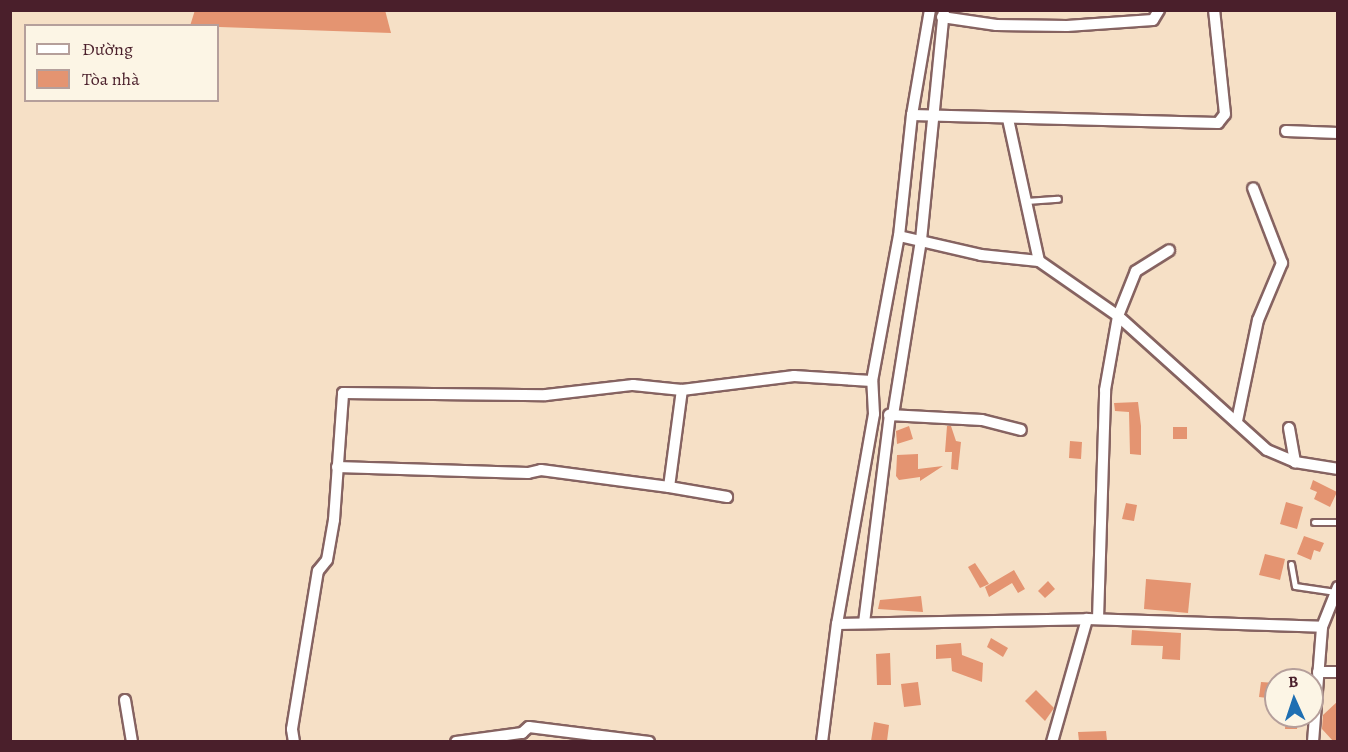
<!DOCTYPE html>
<meta charset="utf-8">
<style>
body{margin:0}
#map{position:relative;width:1348px;height:752px;overflow:hidden;background:#f6e0c6;font-family:Alegreya,serif}
div>[style]{position:absolute}
.building>*{inset:0;background:#e49471}
.roads{filter:drop-shadow(2px 0 #866361) drop-shadow(-2px 0 #866361) drop-shadow(0 2px #866361) drop-shadow(0 -2px #866361)}
.lane>*{height:5px;margin:-2.5px;padding:0 2.5px;transform-origin:2.5px;border-radius:2.5px;background:#fff}
.street>*{height:10px;margin:-5px;padding:0 5px;transform-origin:5px;border-radius:5px;background:#fff}
span{translate:-50% -50%;white-space:nowrap;text-align:center;line-height:1.15;-webkit-text-stroke:4.5px #fcf5e5;paint-order:stroke}
.frame{position:absolute;inset:0;border:12px solid #4a1f2b;pointer-events:none}
.legend{position:absolute;left:24px;top:24px;width:195px;height:78px;box-sizing:border-box;background:#fcf5e5;border:2px solid #b59f9b;margin:0;padding:8px 10px;list-style:none;font-size:18px;color:#4a1f2b}
.legend li{display:flex;align-items:center;gap:12px;height:30px}
.legend b{width:30px;border:2px solid #b59f9b}
.north{position:absolute;left:1264px;top:668px;width:60px;height:60px;box-sizing:border-box;background:#fcf5e5;border:2px solid #b59f9b;border-radius:50%;rotate:357deg;font-size:16px;font-weight:700;line-height:24px;text-align:center;color:#4a1f2b}
.north::after{content:'';display:block;margin:auto;width:21px;height:27px;background:#1f6fb2;clip-path:polygon(50% 0,100% 100%,50% 72%,0 100%)}
</style>
<div id="map">
<div class="building">
<i style="clip-path:polygon(195px 10px,385px 10px,391px 33px,190px 26px)"></i>
<i style="clip-path:polygon(1138px 402px,1141px 426px,1141px 455px,1130px 454px,1129px 412px,1115px 411px,1114px 403px)"></i>
<i style="clip-path:polygon(909px 426px,913px 439px,897px 444px,896px 431px)"></i>
<i style="clip-path:polygon(947px 426px,951px 426px,956px 441px,961px 442px,958px 470px,951px 469px,952px 452px,945px 452px)"></i>
<i style="clip-path:polygon(1173px 427px,1187px 427px,1187px 439px,1173px 439px)"></i>
<i style="clip-path:polygon(1070px 441px,1082px 442px,1081px 459px,1069px 458px)"></i>
<i style="clip-path:polygon(918px 454px,918px 469px,943px 466px,920px 481px,920px 477px,899px 480px,896px 476px,897px 455px)"></i>
<i style="clip-path:polygon(1313px 480px,1337px 492px,1330px 507px,1314px 499px,1317px 492px,1310px 489px)"></i>
<i style="clip-path:polygon(1286px 502px,1303px 507px,1297px 529px,1280px 524px)"></i>
<i style="clip-path:polygon(1126px 503px,1137px 505px,1134px 521px,1122px 519px)"></i>
<i style="clip-path:polygon(1304px 536px,1324px 543px,1320px 552px,1314px 550px,1311px 560px,1297px 554px)"></i>
<i style="clip-path:polygon(1265px 554px,1285px 559px,1280px 580px,1259px 575px)"></i>
<i style="clip-path:polygon(975px 563px,989px 584px,980px 588px,968px 567px)"></i>
<i style="clip-path:polygon(1014px 570px,1025px 589px,1018px 593px,1012px 583px,989px 597px,985px 587px)"></i>
<i style="clip-path:polygon(1146px 579px,1191px 583px,1188px 613px,1144px 609px)"></i>
<i style="clip-path:polygon(1048px 581px,1055px 589px,1045px 598px,1038px 591px)"></i>
<i style="clip-path:polygon(921px 596px,923px 612px,878px 609px,880px 600px)"></i>
<i style="clip-path:polygon(1132px 630px,1181px 633px,1180px 660px,1162px 659px,1163px 646px,1131px 645px)"></i>
<i style="clip-path:polygon(991px 638px,1008px 648px,1003px 657px,987px 647px)"></i>
<i style="clip-path:polygon(961px 643px,962px 655px,983px 663px,982px 682px,952px 671px,951px 658px,936px 659px,936px 645px)"></i>
<i style="clip-path:polygon(890px 653px,891px 685px,877px 685px,876px 654px)"></i>
<i style="clip-path:polygon(918px 682px,921px 705px,904px 707px,901px 684px)"></i>
<i style="clip-path:polygon(1261px 682px,1276px 683px,1276px 699px,1259px 697px)"></i>
<i style="clip-path:polygon(1036px 690px,1054px 708px,1045px 721px,1025px 701px)"></i>
<i style="clip-path:polygon(1338px 701px,1338px 741px,1333px 741px,1322px 729px,1323px 715px)"></i>
<i style="clip-path:polygon(1286px 716px,1298px 716px,1297px 729px,1285px 729px)"></i>
<i style="clip-path:polygon(874px 722px,889px 725px,887px 741px,871px 741px)"></i>
<i style="clip-path:polygon(1106px 731px,1107px 741px,1079px 741px,1078px 732px)"></i>
</div>
<div class="roads">
<div class="lane">
<i style="left:1026px;top:201px;width:32px;rotate:-4deg"></i>
<i style="left:1314px;top:522px;width:24px"></i>
<i style="left:1291px;top:564px;width:22px;rotate:80deg"></i>
<i style="left:1295px;top:586px;width:41px;rotate:8.3deg"></i>
</div>
<div class="street">
<i style="left:942px;top:17px;width:55px;rotate:8.4deg"></i>
<i style="left:996px;top:25px;width:71px;rotate:0.8deg"></i>
<i style="left:1067px;top:26px;width:86px;rotate:-4deg"></i>
<i style="left:1153px;top:20px;width:12px;rotate:-59deg"></i>
<i style="left:912px;top:115px;width:306px;rotate:1.5deg"></i>
<i style="left:1218px;top:123px;width:11px;rotate:-52deg"></i>
<i style="left:1225px;top:114px;width:105px;rotate:-96deg"></i>
<i style="left:1008px;top:119px;width:145px;rotate:77.7deg"></i>
<i style="left:1286px;top:131px;width:52px;rotate:2.2deg"></i>
<i style="left:899px;top:236px;width:84px;rotate:13deg"></i>
<i style="left:981px;top:255px;width:58px;rotate:5.9deg"></i>
<i style="left:1039px;top:261px;width:96px;rotate:34.8deg"></i>
<i style="left:1118px;top:316px;width:200px;rotate:42deg"></i>
<i style="left:1267px;top:450px;width:30px;rotate:23deg"></i>
<i style="left:1295px;top:462px;width:44px;rotate:9.2deg"></i>
<i style="left:889px;top:415px;width:93px;rotate:3.1deg"></i>
<i style="left:982px;top:420px;width:40px;rotate:14.4deg"></i>
<i style="left:893px;top:415px;width:177px;rotate:-80.9deg"></i>
<i style="left:921px;top:240px;width:231px;rotate:-84.3deg"></i>
<i style="left:1237px;top:421px;width:103px;rotate:-78.3deg"></i>
<i style="left:1258px;top:320px;width:62px;rotate:-67.2deg"></i>
<i style="left:1282px;top:263px;width:80px;rotate:-111.1deg"></i>
<i style="left:1289px;top:428px;width:35px;rotate:80deg"></i>
<i style="left:337px;top:467px;width:191px;rotate:1.8deg"></i>
<i style="left:528px;top:473px;width:13px;rotate:-13deg"></i>
<i style="left:541px;top:470px;width:129px;rotate:7.6deg"></i>
<i style="left:669px;top:487px;width:98px;rotate:-82.4deg"></i>
<i style="left:669px;top:487px;width:59px;rotate:9.8deg"></i>
<i style="left:1098px;top:619px;width:229px;rotate:-88.2deg"></i>
<i style="left:1105px;top:390px;width:75px;rotate:-80deg"></i>
<i style="left:1118px;top:316px;width:48px;rotate:-68.2deg"></i>
<i style="left:1136px;top:271px;width:39px;rotate:-32deg"></i>
<i style="left:864px;top:623px;width:210px;rotate:-82.9deg"></i>
<i style="left:837px;top:624px;width:250px;rotate:-1.1deg"></i>
<i style="left:1087px;top:619px;width:235px;rotate:1.9deg"></i>
<i style="left:1318px;top:672px;width:20px"></i>
<i style="left:125px;top:700px;width:43px;rotate:80.5deg"></i>
<i style="left:294px;top:742px;width:13px;rotate:-99deg"></i>
<i style="left:292px;top:729px;width:160px;rotate:-80.7deg"></i>
<i style="left:318px;top:571px;width:14px;rotate:-51deg"></i>
<i style="left:327px;top:560px;width:41px;rotate:-80.1deg"></i>
<i style="left:334px;top:520px;width:127px;rotate:-85.9deg"></i>
<i style="left:343px;top:393px;width:203px;rotate:0.6deg"></i>
<i style="left:546px;top:395px;width:88px;rotate:-6.6deg"></i>
<i style="left:633px;top:385px;width:49px;rotate:5.8deg"></i>
<i style="left:682px;top:390px;width:113px;rotate:-7.1deg"></i>
<i style="left:794px;top:376px;width:78px;rotate:3.7deg"></i>
<i style="left:456px;top:742px;width:67px;rotate:-7.8deg"></i>
<i style="left:522px;top:733px;width:9px;rotate:-41deg"></i>
<i style="left:529px;top:727px;width:121px;rotate:7.1deg"></i>
<i style="left:822px;top:742px;width:119px;rotate:-82.8deg"></i>
<i style="left:837px;top:624px;width:213px;rotate:-80deg"></i>
<i style="left:874px;top:414px;width:33px;rotate:-93deg"></i>
<i style="left:872px;top:381px;width:147px;rotate:-79.5deg"></i>
<i style="left:899px;top:236px;width:122px;rotate:-83.9deg"></i>
<i style="left:912px;top:115px;width:107px;rotate:-80.3deg"></i>
<i style="left:1052px;top:742px;width:128px;rotate:-74.1deg"></i>
<i style="left:1313px;top:742px;width:115px;rotate:-85.5deg"></i>
<i style="left:1322px;top:627px;width:43px;rotate:-68.2deg"></i>
</div>
</div>
<div class="frame"></div>
<ul class="legend">
<li><b style="height:8px;background:#fff"></b>Đường</li>
<li><b style="height:16px;background:#e49471"></b>Tòa nhà</li>
</ul>
<div class="north">B</div>
</div>
